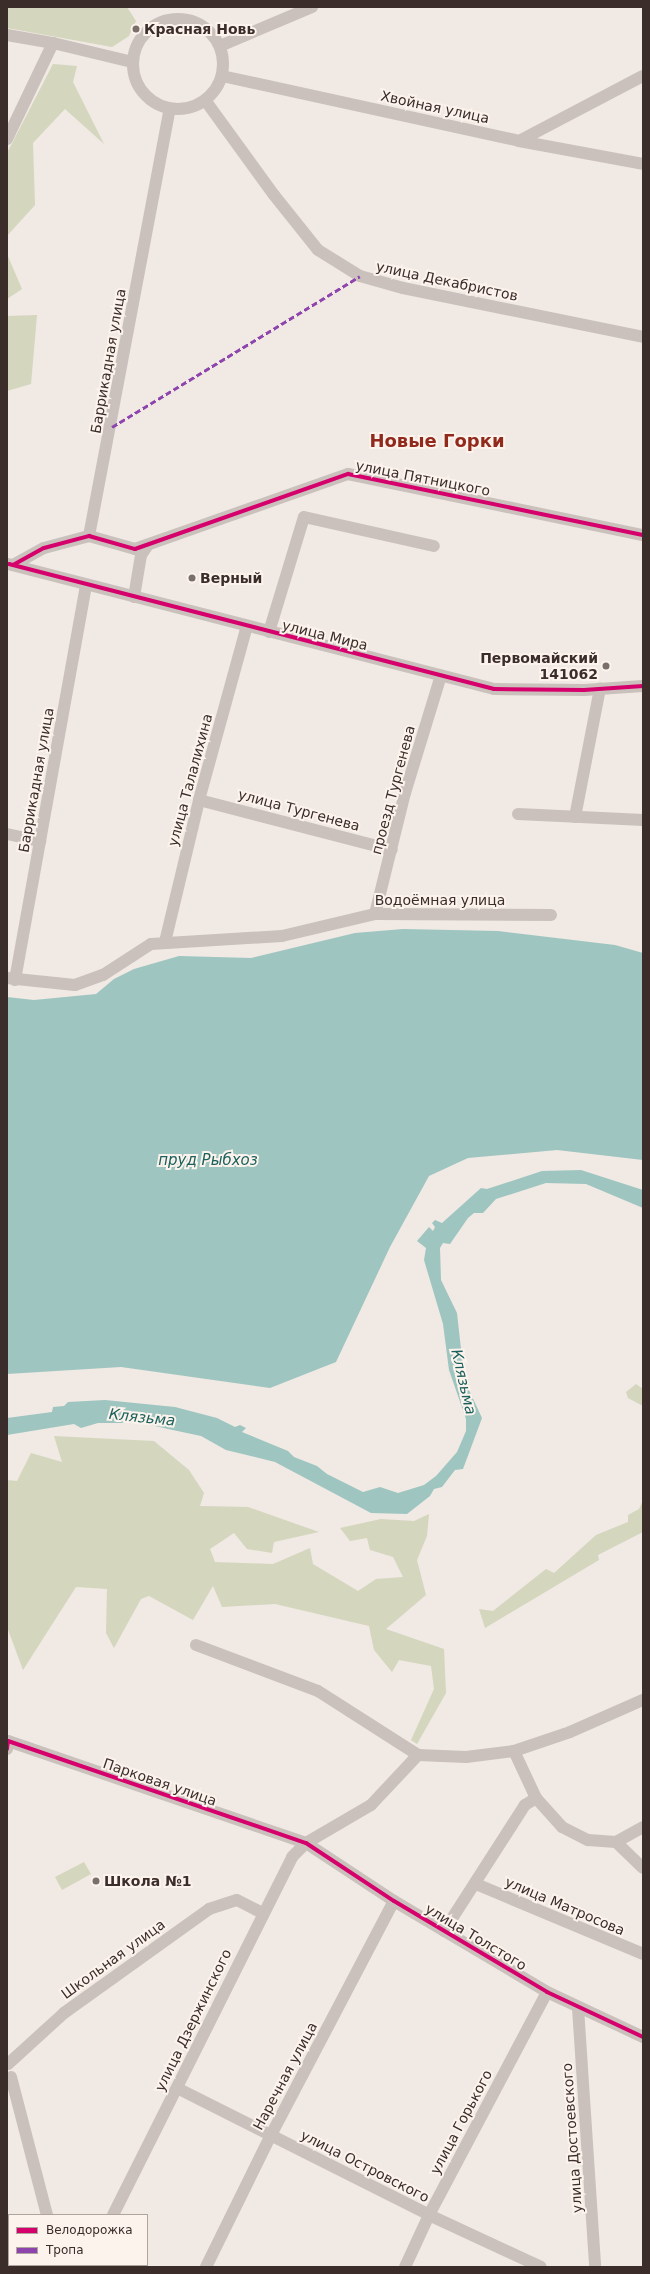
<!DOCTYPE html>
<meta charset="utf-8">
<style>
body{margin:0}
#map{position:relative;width:650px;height:2274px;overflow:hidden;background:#f0e9e4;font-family:"DejaVu Sans",sans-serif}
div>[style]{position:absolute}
.green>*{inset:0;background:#d4d6bd}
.water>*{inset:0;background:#9ec5c0}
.minor>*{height:12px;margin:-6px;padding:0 6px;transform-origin:6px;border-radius:6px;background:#cac1bc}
.minor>.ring{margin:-6px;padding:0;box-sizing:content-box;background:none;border:12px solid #cac1bc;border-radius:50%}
.quiet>*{height:3px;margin-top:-1.5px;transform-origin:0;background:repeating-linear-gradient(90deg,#8e44ad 0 6px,transparent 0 9px)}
.cycleway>*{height:4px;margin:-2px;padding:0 2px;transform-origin:2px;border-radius:2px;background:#d6006c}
.dots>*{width:11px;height:11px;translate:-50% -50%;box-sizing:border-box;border:2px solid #fcf3ec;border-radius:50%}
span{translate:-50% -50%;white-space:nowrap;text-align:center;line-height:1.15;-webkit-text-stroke:4px #fcf3ec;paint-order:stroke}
.poi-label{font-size:14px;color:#3b2d2a;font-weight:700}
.left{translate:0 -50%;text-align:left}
.right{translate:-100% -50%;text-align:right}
.street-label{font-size:14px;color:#3b2d2a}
.water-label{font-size:15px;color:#1b615d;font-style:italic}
.district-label{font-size:18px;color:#91291c;font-weight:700}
.frame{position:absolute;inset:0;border:8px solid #3b2d2a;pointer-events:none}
.legend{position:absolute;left:8px;top:2214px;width:140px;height:52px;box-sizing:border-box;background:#fcf3ec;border:1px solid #afa49e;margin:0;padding:5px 7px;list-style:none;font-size:12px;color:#3b2d2a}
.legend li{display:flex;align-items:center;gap:8px;height:20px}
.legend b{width:20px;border:1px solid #afa49e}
</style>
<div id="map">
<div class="green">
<i style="clip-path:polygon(7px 7px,127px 7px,136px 21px,129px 36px,112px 47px,7px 28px)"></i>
<i style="clip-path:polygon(53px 64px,77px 66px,73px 82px,104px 144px,65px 109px,33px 143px,35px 205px,7px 236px,7px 153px)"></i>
<i style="clip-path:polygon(7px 254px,22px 289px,7px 299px)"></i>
<i style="clip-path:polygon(37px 315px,31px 384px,7px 391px,7px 316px)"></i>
<i style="clip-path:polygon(636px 1384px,643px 1389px,643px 1406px,628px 1398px,626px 1392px)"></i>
<i style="clip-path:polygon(54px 1436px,154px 1441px,189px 1470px,204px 1493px,200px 1506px,248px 1507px,319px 1532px,274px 1542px,272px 1553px,247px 1549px,234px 1533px,210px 1549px,215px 1562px,273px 1564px,310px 1548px,313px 1564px,358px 1591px,376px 1579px,403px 1577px,393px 1557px,370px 1550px,367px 1538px,350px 1541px,340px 1528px,381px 1519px,414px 1521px,429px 1514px,427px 1536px,417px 1560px,426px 1595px,386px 1629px,444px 1649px,446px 1693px,417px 1744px,411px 1740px,434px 1689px,431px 1666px,399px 1660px,392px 1672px,374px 1650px,369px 1626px,275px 1604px,222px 1607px,213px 1586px,193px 1620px,149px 1596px,141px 1599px,114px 1648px,106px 1633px,107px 1589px,76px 1587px,23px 1670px,7px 1627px,7px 1480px,17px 1481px,31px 1453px,62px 1462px)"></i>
<i style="clip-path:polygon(643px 1500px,643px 1532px,598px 1555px,599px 1560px,485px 1628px,479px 1609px,493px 1611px,546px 1569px,554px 1573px,596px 1535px,628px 1522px,628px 1515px,639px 1509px)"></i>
<i style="clip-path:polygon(84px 1862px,91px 1874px,62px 1890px,55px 1877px)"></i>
</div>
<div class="water">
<i style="clip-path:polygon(403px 929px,498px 931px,615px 945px,643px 953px,643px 1160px,557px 1150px,468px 1158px,429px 1176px,390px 1247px,336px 1362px,270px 1388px,121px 1367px,7px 1374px,7px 997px,34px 1000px,96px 994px,114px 979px,134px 969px,179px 956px,251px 958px,355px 933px)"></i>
<i style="clip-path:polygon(581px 1170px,643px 1190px,643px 1208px,586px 1184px,546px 1183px,496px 1199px,483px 1213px,474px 1213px,468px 1218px,450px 1244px,443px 1243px,440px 1248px,441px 1280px,457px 1313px,463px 1367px,469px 1381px,469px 1390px,482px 1418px,463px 1469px,455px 1470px,442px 1487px,434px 1489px,430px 1496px,407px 1514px,371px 1513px,275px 1462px,226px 1450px,201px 1436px,168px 1429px,142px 1423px,98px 1423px,81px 1428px,74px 1424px,7px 1435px,7px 1418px,52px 1412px,53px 1407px,64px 1406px,68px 1402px,105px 1400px,175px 1407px,217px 1418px,235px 1427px,240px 1425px,246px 1428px,242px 1432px,288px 1451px,294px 1457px,317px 1466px,327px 1474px,363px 1492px,380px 1487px,398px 1493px,424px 1485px,436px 1476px,457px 1452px,466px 1431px,466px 1419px,449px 1370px,443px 1324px,424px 1260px,426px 1248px,417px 1241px,429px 1227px,433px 1231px,435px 1227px,432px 1223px,435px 1220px,442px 1223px,481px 1188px,487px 1189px,542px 1171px)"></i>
</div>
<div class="minor">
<i class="ring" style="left:133px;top:19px;width:78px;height:78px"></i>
<i style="left:7px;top:35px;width:47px;rotate:9.9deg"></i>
<i style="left:53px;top:43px;width:81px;rotate:13.5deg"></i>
<i style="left:220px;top:46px;width:100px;rotate:-23deg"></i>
<i style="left:222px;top:76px;width:304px;rotate:12.3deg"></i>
<i style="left:519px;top:141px;width:126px;rotate:10.5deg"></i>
<i style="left:205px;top:100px;width:117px;rotate:54deg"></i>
<i style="left:274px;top:195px;width:70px;rotate:51.3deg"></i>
<i style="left:318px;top:250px;width:49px;rotate:31.8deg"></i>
<i style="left:360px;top:276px;width:45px;rotate:15.6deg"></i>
<i style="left:403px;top:288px;width:245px;rotate:11.5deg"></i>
<i style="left:7px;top:139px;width:106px;rotate:-64.4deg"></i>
<i style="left:519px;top:141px;width:140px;rotate:-27.7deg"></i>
<i style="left:89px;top:536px;width:435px;rotate:-79.3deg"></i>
<i style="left:8px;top:564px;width:502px;rotate:14.42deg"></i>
<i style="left:494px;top:689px;width:90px;rotate:0.6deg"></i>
<i style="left:584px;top:690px;width:59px;rotate:-3.9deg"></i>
<i style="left:13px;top:565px;width:35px;rotate:-29deg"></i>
<i style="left:44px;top:548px;width:47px;rotate:-14.9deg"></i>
<i style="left:89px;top:536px;width:48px;rotate:15.8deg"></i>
<i style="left:135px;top:549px;width:226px;rotate:-19.4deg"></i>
<i style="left:348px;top:474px;width:301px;rotate:11.7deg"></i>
<i style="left:134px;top:597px;width:43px;rotate:-80.5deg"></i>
<i style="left:141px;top:555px;width:12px;rotate:-55deg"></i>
<i style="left:269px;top:632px;width:120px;rotate:-73.1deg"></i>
<i style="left:304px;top:517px;width:133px;rotate:12.6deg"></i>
<i style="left:199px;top:800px;width:199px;rotate:14.5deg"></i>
<i style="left:518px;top:814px;width:125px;rotate:2.7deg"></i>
<i style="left:575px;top:817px;width:131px;rotate:-79deg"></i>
<i style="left:7px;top:834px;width:34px;rotate:12deg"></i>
<i style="left:375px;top:914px;width:125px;rotate:-76.1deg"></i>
<i style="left:405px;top:793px;width:123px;rotate:-73deg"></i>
<i style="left:165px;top:942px;width:146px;rotate:-76.5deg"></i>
<i style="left:199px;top:800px;width:180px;rotate:-74.6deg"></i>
<i style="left:7px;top:978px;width:68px;rotate:5.9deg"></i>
<i style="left:75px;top:985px;width:30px;rotate:-20deg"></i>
<i style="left:103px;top:975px;width:57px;rotate:-32.9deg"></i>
<i style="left:151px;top:944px;width:131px;rotate:-3.5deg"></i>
<i style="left:282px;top:936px;width:96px;rotate:-13.3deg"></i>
<i style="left:375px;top:914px;width:176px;rotate:0.3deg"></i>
<i style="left:15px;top:980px;width:401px;rotate:-79.8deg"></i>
<i style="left:196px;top:1645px;width:130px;rotate:20.7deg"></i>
<i style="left:318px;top:1691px;width:119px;rotate:32.6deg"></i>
<i style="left:7px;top:1749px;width:8px;rotate:-83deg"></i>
<i style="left:8px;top:1741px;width:315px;rotate:18.9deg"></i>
<i style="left:306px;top:1843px;width:105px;rotate:33.4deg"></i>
<i style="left:394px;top:1901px;width:178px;rotate:30.7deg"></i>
<i style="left:547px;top:1992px;width:106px;rotate:25.1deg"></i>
<i style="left:514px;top:1751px;width:52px;rotate:64.9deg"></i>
<i style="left:536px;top:1798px;width:39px;rotate:48deg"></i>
<i style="left:562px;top:1827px;width:29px;rotate:27deg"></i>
<i style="left:588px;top:1840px;width:28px;rotate:4deg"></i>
<i style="left:616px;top:1842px;width:31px;rotate:-29deg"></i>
<i style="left:418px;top:1755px;width:48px;rotate:2.4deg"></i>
<i style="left:466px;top:1757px;width:48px;rotate:-7.1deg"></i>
<i style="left:514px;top:1751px;width:59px;rotate:-18.7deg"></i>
<i style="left:570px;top:1732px;width:80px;rotate:-23.7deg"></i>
<i style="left:616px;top:1842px;width:37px;rotate:44deg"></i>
<i style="left:476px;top:1884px;width:181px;rotate:22.7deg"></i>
<i style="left:444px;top:1931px;width:150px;rotate:-57.3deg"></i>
<i style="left:525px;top:1805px;width:13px;rotate:-32deg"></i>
<i style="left:578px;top:2008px;width:260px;rotate:86.2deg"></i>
<i style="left:8px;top:2064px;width:76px;rotate:-42.3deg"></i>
<i style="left:64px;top:2013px;width:178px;rotate:-35.6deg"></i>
<i style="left:209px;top:1909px;width:29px;rotate:-18deg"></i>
<i style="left:237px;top:1900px;width:28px;rotate:27deg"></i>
<i style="left:11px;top:2077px;width:143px;rotate:75.4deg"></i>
<i style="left:177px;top:2088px;width:282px;rotate:26.7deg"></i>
<i style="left:429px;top:2215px;width:123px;rotate:24.9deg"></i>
<i style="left:113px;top:2215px;width:400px;rotate:-63.4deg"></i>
<i style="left:292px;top:1857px;width:20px;rotate:-45deg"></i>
<i style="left:306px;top:1843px;width:75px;rotate:-30.3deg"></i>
<i style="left:371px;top:1805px;width:69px;rotate:-46.8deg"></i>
<i style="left:66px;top:2265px;width:4px;rotate:34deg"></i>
<i style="left:87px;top:2267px;width:2px;rotate:-63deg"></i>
<i style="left:206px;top:2267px;width:147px;rotate:-63.8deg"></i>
<i style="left:271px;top:2135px;width:264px;rotate:-62.3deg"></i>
<i style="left:405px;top:2267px;width:57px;rotate:-65.2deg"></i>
<i style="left:429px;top:2215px;width:252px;rotate:-62.1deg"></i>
</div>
<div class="quiet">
<i style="left:112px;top:427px;width:290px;rotate:-31.3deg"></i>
</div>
<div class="cycleway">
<i style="left:9px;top:564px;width:501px;rotate:14.45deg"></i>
<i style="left:494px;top:689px;width:90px;rotate:0.6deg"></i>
<i style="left:584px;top:690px;width:59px;rotate:-3.9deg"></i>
<i style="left:13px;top:565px;width:35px;rotate:-29deg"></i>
<i style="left:44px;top:548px;width:47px;rotate:-14.9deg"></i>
<i style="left:89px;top:536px;width:48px;rotate:15.8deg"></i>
<i style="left:135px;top:549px;width:226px;rotate:-19.4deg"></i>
<i style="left:348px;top:474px;width:301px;rotate:11.7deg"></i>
<i style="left:7px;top:1749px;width:8px;rotate:-83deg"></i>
<i style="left:8px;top:1741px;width:315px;rotate:18.9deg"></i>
<i style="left:306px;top:1843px;width:105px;rotate:33.4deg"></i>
<i style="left:394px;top:1901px;width:178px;rotate:30.7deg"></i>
<i style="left:547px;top:1992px;width:106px;rotate:25.1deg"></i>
</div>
<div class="dots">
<i style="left:136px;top:29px;background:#7a6f6b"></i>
<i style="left:192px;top:578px;background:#7a6f6b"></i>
<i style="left:606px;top:666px;background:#7a6f6b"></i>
<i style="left:96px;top:1881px;background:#7a6f6b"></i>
</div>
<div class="poi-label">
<span class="left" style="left:144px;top:29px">Красная Новь</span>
<span class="left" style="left:200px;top:578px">Верный</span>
<span class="right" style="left:598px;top:666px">Первомайский<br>141062</span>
<span class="left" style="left:104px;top:1881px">Школа №1</span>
</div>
<div class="street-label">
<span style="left:435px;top:107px;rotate:12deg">Хвойная улица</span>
<span style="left:447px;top:281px;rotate:12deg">улица Декабристов</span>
<span style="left:108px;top:361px;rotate:-80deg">Баррикадная улица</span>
<span style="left:423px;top:478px;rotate:11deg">улица Пятницкого</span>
<span style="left:325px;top:635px;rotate:14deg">улица Мира</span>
<span style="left:36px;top:780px;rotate:-80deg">Баррикадная улица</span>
<span style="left:190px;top:780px;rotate:-75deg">улица Талалихина</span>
<span style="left:393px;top:790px;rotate:-75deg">проезд Тургенева</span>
<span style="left:299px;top:810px;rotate:15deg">улица Тургенева</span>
<span style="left:440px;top:900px">Водоёмная улица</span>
<span style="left:160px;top:1782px;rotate:19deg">Парковая улица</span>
<span style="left:565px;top:1906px;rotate:23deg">улица Матросова</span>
<span style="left:476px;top:1937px;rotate:31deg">улица Толстого</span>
<span style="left:113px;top:1959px;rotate:-36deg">Школьная улица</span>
<span style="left:193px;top:2020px;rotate:-64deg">улица Дзержинского</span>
<span style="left:285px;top:2076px;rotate:-62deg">Наречная улица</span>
<span style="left:461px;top:2122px;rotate:-62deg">улица Горького</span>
<span style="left:572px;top:2138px;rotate:-94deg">улица Достоевского</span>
<span style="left:365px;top:2166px;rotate:27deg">улица Островского</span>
</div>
<div class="water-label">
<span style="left:208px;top:1161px">пруд Рыбхоз</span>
<span style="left:463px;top:1382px;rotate:77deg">Клязьма</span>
<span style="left:142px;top:1418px;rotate:6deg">Клязьма</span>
</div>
<div class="district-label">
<span style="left:437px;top:441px">Новые Горки</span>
</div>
<div class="frame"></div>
<ul class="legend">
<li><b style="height:5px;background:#d6006c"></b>Велодорожка</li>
<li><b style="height:5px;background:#8e44ad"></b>Тропа</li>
</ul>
</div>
